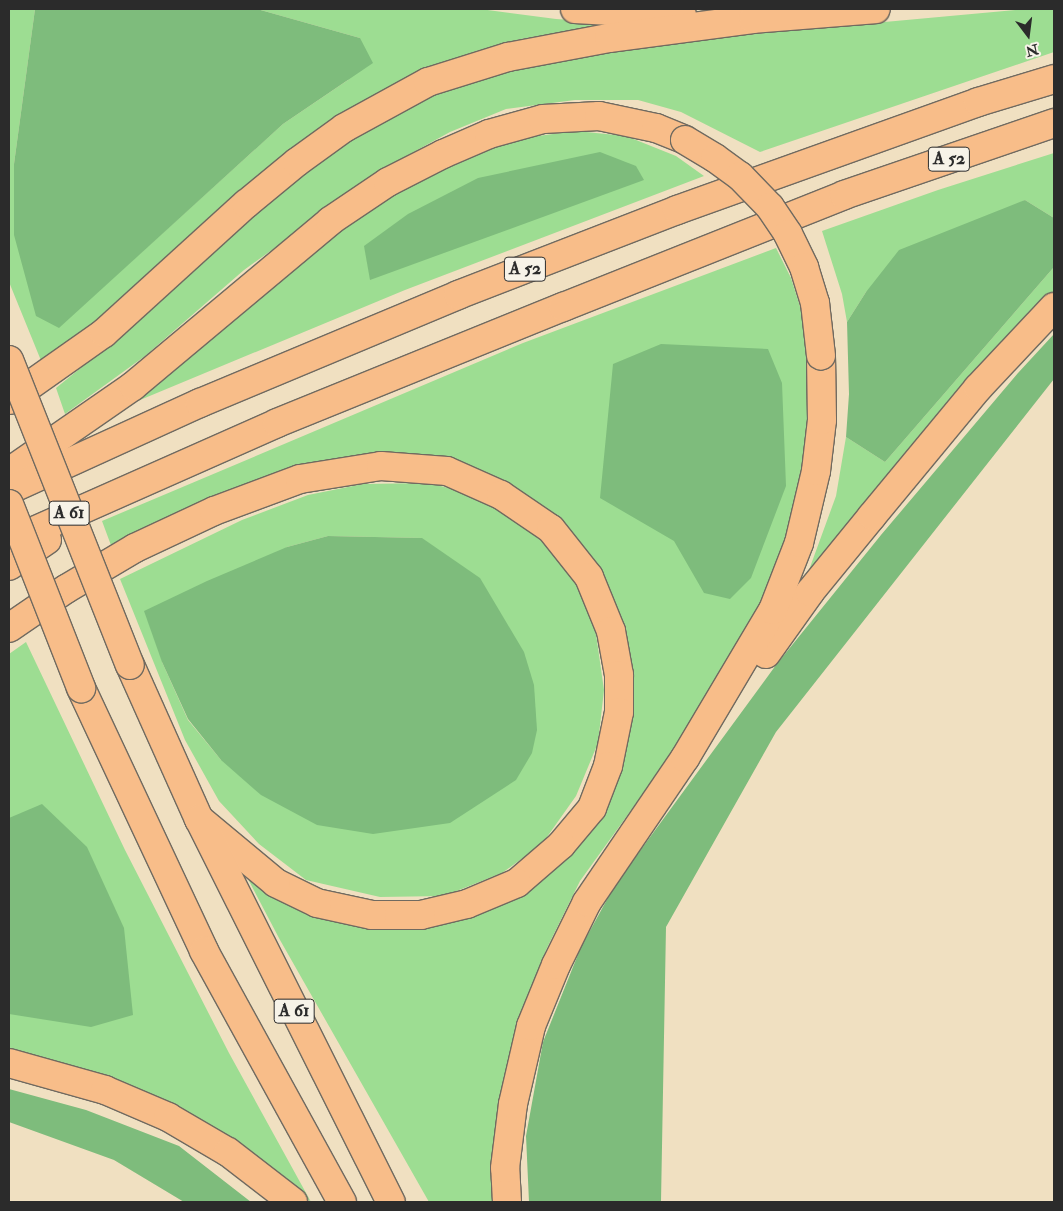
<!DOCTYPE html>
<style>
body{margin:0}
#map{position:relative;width:1063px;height:1211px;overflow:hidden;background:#f0e0c1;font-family:"IM FELL Double Pica",serif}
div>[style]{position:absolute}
.green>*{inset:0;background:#9ddd92}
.forest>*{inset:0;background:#7ebc7c}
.roads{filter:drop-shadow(1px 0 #706a60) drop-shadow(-1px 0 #706a60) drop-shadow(0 1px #706a60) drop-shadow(0 -1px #706a60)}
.highway>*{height:28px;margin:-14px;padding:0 14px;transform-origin:14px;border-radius:14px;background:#f8bd89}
.bridges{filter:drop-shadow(1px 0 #706a60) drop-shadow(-1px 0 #706a60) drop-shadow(0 1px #706a60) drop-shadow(0 -1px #706a60)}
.highway-bridge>*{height:28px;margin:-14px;padding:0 14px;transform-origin:14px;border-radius:14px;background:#f8bd89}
span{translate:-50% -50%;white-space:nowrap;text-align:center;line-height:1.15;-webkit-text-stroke:5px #f7f3e8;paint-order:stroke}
.shield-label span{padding:1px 4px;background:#f7f3e8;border:1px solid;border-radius:4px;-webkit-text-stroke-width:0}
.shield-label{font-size:18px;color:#2b2b2b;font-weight:700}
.frame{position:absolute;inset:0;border:10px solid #2b2b2b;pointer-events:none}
.north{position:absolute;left:1003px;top:10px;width:50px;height:50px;-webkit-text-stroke:4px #f7f3e8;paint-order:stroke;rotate:165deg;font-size:14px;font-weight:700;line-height:20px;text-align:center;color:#2b2b2b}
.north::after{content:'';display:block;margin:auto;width:18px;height:22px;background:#2b2b2b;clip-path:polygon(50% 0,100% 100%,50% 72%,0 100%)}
</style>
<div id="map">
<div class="green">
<i style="clip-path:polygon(9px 9px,35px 9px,14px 164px,59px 327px,283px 124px,348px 80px,360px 38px,257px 9px,480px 9px,556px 19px,614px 23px,521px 39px,476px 51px,394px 84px,327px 124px,122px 302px,42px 363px,9px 282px)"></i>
<i style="clip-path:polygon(1026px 9px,1054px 9px,1054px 52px,760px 152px,681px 112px,638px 100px,575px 100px,506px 109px,450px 132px,390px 165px,244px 270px,145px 356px,65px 414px,56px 388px,146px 315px,258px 209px,339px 146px,412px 100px,497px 67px,592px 49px)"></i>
<i style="clip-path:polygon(576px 131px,626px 136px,676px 156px,704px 176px,405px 290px,128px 405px,313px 247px,372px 208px,427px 177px,515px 139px)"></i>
<i style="clip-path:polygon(1054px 153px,1054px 218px,1025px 200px,866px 292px,847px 322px,842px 294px,822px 231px,938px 190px)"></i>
<i style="clip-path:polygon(776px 248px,791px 278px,804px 319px,812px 403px,794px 533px,753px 629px,696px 720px,580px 881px,546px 950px,508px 1064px,495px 1139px,496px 1202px,429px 1202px,280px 940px,238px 860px,288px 899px,433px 921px,581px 838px,630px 722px,559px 524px,399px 459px,112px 548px,102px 521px,523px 343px)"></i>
<i style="clip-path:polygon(1054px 267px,1054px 297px,814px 573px,809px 570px,836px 496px,846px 437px,885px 462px)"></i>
<i style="clip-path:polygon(evenodd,430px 483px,466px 493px,504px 511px,550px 548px,579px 588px,596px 634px,604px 690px,598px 743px,576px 796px,542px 844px,502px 873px,444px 896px,380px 897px,306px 880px,259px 844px,219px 801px,185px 740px,120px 579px,242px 520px,308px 495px,363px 484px,430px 483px,328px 536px,422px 538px,221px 760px,188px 720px,162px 662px,287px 547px,328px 536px)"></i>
<i style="clip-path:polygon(26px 642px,125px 850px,229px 1053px,311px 1202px,255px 1156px,9px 1055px,9px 654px)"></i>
</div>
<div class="forest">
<i style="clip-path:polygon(35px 9px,257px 9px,360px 38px,373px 63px,283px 124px,59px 328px,36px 316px,14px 235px,14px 164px)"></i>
<i style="clip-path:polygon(600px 152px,636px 166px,644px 180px,370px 280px,364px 246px,408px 214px,478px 178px)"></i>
<i style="clip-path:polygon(1025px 200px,1054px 218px,1054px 267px,885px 462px,846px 437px,849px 394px,847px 322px,866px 292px,899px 250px)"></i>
<i style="clip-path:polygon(1054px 334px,1054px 379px,776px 732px,666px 927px,661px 1202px,529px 1202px,526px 1136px,543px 1042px,581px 947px,615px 885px,776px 665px,881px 535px,1018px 373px)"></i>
<i style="clip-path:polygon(661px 344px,768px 349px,782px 383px,786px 486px,751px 578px,730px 599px,704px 593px,674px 541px,600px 498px,613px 364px)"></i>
<i style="clip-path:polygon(328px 536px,422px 538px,480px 578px,524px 652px,534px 685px,537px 730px,532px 753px,516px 780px,450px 823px,373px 834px,317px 825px,261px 795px,221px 760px,188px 719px,162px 662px,144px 611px,207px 581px,287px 547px)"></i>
<i style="clip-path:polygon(42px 804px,87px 847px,124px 928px,133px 1015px,91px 1027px,9px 1014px,9px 818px)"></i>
<i style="clip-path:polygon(9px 1089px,86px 1110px,179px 1146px,251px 1202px,184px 1202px,114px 1160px,9px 1122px)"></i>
</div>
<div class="roads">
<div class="highway">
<i style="left:575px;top:9px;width:107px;rotate:3.2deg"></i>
<i style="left:9px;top:400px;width:116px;rotate:-35.2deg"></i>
<i style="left:104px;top:333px;width:192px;rotate:-42.3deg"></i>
<i style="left:246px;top:204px;width:66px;rotate:-39.5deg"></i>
<i style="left:297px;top:162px;width:58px;rotate:-35.9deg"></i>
<i style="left:344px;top:128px;width:96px;rotate:-28.7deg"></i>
<i style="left:428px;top:82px;width:84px;rotate:-17.4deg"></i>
<i style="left:508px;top:57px;width:103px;rotate:-10.7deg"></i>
<i style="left:609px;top:38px;width:145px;rotate:-7.5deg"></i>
<i style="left:753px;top:19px;width:123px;rotate:-4.6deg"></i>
<i style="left:9px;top:472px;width:151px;rotate:-34.7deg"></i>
<i style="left:133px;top:386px;width:257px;rotate:-39.9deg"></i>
<i style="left:330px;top:221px;width:70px;rotate:-33.9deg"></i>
<i style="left:388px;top:182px;width:62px;rotate:-27deg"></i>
<i style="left:443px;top:154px;width:50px;rotate:-23.5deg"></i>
<i style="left:489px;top:134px;width:56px;rotate:-15.5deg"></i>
<i style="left:543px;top:119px;width:56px;rotate:-3.1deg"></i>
<i style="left:599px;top:116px;width:58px;rotate:11.9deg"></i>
<i style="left:656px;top:128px;width:31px;rotate:22deg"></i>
<i style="left:9px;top:490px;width:210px;rotate:-24.5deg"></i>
<i style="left:200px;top:403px;width:280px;rotate:-22.7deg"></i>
<i style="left:458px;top:295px;width:235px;rotate:-21.2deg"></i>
<i style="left:677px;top:210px;width:320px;rotate:-19.7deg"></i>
<i style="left:978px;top:102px;width:79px;rotate:-16.8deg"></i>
<i style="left:9px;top:542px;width:293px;rotate:-23.9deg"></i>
<i style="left:277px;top:423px;width:309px;rotate:-22.1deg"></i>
<i style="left:563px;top:307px;width:302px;rotate:-21.7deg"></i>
<i style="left:844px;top:195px;width:222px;rotate:-18.9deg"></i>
<i style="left:9px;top:566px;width:46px;rotate:-34.4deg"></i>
<i style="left:9px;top:628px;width:69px;rotate:-34.4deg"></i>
<i style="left:66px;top:589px;width:80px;rotate:-30.7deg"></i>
<i style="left:135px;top:548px;width:87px;rotate:-25.1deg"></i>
<i style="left:214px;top:511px;width:92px;rotate:-20.4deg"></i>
<i style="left:300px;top:479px;width:82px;rotate:-9.1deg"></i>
<i style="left:381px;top:466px;width:66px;rotate:4.3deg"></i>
<i style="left:447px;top:471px;width:59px;rotate:24deg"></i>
<i style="left:501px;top:495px;width:60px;rotate:34.2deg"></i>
<i style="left:551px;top:529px;width:61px;rotate:51.6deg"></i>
<i style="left:589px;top:577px;width:58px;rotate:67.8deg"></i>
<i style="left:611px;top:631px;width:45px;rotate:79.7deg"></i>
<i style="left:619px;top:675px;width:37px;rotate:90deg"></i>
<i style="left:619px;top:712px;width:55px;rotate:101.5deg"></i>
<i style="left:608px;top:766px;width:45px;rotate:110.9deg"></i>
<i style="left:592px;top:808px;width:48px;rotate:130deg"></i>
<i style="left:561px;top:845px;width:58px;rotate:139.2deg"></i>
<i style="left:517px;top:883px;width:54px;rotate:157.2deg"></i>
<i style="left:467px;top:904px;width:47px;rotate:166.6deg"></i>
<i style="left:421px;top:915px;width:49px;rotate:180deg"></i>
<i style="left:372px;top:915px;width:56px;rotate:-167.7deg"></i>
<i style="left:317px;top:903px;width:46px;rotate:-154deg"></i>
<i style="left:276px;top:883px;width:100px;rotate:-140.3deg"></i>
<i style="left:766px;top:654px;width:76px;rotate:-54.6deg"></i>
<i style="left:810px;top:592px;width:98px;rotate:-50.8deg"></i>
<i style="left:872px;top:516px;width:166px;rotate:-50.4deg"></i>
<i style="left:978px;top:388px;width:111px;rotate:-46.8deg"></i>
<i style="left:130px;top:665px;width:169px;rotate:65.9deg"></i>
<i style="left:199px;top:819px;width:428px;rotate:63.4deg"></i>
<i style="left:81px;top:688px;width:290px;rotate:64.9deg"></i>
<i style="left:204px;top:951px;width:286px;rotate:61.2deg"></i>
<i style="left:9px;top:1063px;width:100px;rotate:15.7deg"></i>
<i style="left:105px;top:1090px;width:69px;rotate:23.2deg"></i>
<i style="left:168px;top:1117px;width:69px;rotate:30.3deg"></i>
<i style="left:228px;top:1152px;width:82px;rotate:37.6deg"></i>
<i style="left:507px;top:1202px;width:34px;rotate:-93deg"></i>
<i style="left:505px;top:1168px;width:64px;rotate:-82.9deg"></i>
<i style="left:513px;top:1104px;width:80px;rotate:-77deg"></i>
<i style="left:531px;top:1026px;width:66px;rotate:-67.7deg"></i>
<i style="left:556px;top:965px;width:70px;rotate:-63.8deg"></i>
<i style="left:587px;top:902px;width:174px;rotate:-55.8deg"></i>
<i style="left:685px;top:758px;width:172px;rotate:-59.3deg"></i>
<i style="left:773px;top:610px;width:72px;rotate:-68.8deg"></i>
<i style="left:799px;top:543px;width:74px;rotate:-76.7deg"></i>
<i style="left:816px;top:471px;width:51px;rotate:-83.3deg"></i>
<i style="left:822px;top:420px;width:64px;rotate:-90.9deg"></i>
</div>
</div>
<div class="bridges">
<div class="highway-bridge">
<i style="left:685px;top:140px;width:35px;rotate:31deg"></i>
<i style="left:715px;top:158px;width:31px;rotate:36deg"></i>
<i style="left:740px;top:176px;width:43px;rotate:45.9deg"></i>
<i style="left:770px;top:207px;width:32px;rotate:56deg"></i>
<i style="left:788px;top:234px;width:37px;rotate:64deg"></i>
<i style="left:804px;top:267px;width:38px;rotate:73deg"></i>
<i style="left:815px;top:303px;width:53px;rotate:83.5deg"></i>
<i style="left:9px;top:360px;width:328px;rotate:68.4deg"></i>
<i style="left:9px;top:504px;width:198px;rotate:68.6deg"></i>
</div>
</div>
<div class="shield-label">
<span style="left:949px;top:159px">A 52</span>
<span style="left:525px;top:269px">A 52</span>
<span style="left:69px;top:513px">A 61</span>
<span style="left:294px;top:1011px">A 61</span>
</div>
<div class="frame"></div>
<div class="north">N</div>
</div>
